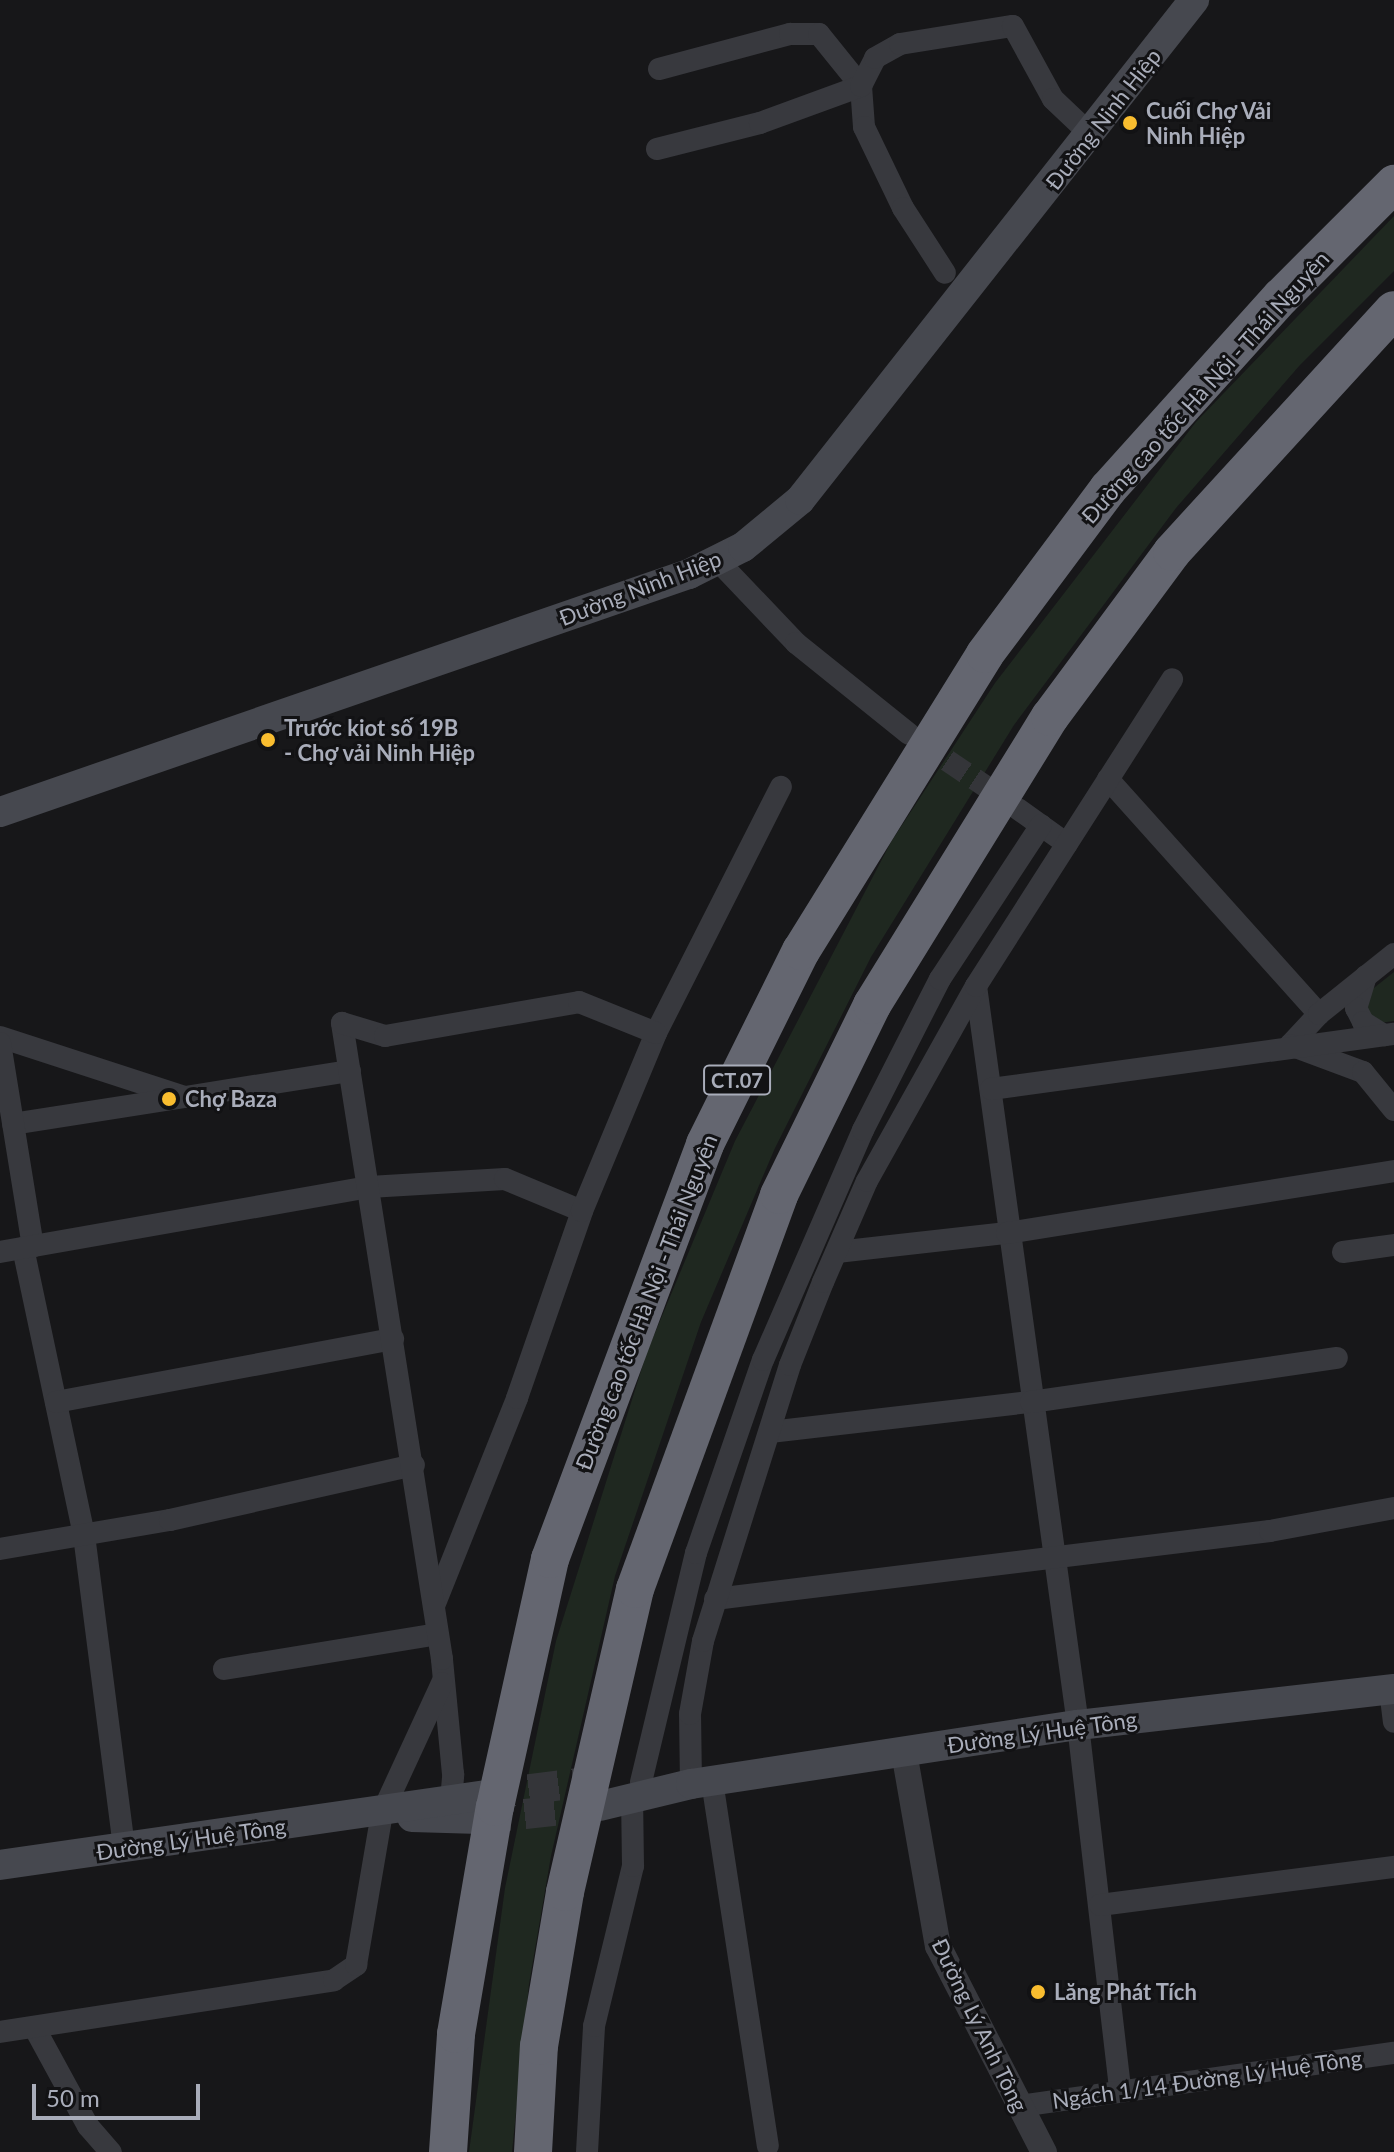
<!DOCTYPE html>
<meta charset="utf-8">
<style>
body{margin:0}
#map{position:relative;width:1394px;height:2152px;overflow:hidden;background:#171719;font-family:Lato,sans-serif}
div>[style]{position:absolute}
.green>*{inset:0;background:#1f2820}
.minor-tunnel>*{height:22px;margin-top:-11px;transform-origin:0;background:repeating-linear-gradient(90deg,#343539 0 22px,transparent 0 33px)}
.secondary-tunnel>*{height:30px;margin-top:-15px;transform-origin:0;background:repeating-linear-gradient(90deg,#343539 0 30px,transparent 0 45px)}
.minor>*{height:22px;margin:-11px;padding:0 11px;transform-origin:11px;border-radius:11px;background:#38393e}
.tertiary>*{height:26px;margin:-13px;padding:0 13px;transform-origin:13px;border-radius:13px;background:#38393e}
.secondary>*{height:30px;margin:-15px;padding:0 15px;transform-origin:15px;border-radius:15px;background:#46484f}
.motorway>*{height:38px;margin:-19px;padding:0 19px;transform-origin:19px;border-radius:19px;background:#646670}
.dots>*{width:22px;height:22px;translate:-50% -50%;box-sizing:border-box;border:4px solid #121214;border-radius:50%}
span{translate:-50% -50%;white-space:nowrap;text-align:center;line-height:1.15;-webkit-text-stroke:6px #121214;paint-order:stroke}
.shield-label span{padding:2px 6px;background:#121214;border:2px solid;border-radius:6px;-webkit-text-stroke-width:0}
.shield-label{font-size:20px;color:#a9adba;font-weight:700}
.poi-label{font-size:22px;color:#a9adba;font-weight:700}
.left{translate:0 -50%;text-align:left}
.street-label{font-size:22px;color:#a9adba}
.scale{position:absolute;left:32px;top:2084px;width:168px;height:36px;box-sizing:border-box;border:4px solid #a9adba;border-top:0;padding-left:10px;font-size:24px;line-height:28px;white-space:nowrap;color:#a9adba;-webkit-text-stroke:6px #121214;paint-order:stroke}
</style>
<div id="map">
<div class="green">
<i style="clip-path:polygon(1394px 216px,1394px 271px,1300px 365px,1176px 508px,1014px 725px,871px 957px,775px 1148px,701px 1322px,615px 1576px,551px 1856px,529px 1984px,512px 2152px,469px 2152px,505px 1888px,556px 1641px,647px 1352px,735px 1141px,891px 842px,995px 683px,1196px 422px)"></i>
<i style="clip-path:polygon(1394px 972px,1394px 1021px,1380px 1023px,1366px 1015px,1370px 991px)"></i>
</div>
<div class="minor-tunnel">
<i style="left:920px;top:742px;width:109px;rotate:34.1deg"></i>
</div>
<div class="secondary-tunnel">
<i style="left:484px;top:1795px;width:120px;rotate:-7.2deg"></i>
<i style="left:480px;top:1819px;width:121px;rotate:-6.2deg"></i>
</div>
<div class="minor">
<i style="left:659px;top:69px;width:136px;rotate:-15deg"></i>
<i style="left:790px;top:34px;width:29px"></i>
<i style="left:819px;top:34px;width:67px;rotate:51.1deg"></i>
<i style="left:861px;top:86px;width:41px;rotate:85.8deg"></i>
<i style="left:864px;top:127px;width:90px;rotate:64.3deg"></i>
<i style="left:903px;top:208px;width:77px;rotate:57.1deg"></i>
<i style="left:657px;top:149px;width:106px;rotate:-14.2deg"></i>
<i style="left:760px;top:123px;width:108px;rotate:-20.1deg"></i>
<i style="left:861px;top:86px;width:31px;rotate:-63deg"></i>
<i style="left:875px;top:58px;width:29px;rotate:-29deg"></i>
<i style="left:900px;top:44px;width:114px;rotate:-9.1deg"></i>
<i style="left:1013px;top:26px;width:83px;rotate:61.3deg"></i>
<i style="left:1053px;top:99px;width:52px;rotate:43.5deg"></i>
<i style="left:717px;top:560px;width:115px;rotate:46.4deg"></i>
<i style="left:796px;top:643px;width:145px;rotate:38.8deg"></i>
<i style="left:1108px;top:779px;width:316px;rotate:48.1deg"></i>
<i style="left:1319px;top:1014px;width:42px;rotate:133.1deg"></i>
<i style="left:1290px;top:1045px;width:78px;rotate:20.3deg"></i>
<i style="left:1363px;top:1072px;width:49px;rotate:50.8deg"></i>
<i style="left:1018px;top:809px;width:60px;rotate:35.5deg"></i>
<i style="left:1366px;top:976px;width:34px;rotate:107deg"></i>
<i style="left:1356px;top:1008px;width:16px;rotate:63deg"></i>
<i style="left:1363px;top:1022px;width:25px;rotate:32deg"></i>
<i style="left:976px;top:986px;width:746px;rotate:82.14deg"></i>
<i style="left:1078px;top:1725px;width:366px;rotate:83.4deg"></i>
<i style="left:1319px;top:1014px;width:96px;rotate:-38.7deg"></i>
<i style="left:0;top:1037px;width:194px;rotate:18deg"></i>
<i style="left:185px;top:1097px;width:174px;rotate:171.1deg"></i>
<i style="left:0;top:1043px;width:206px;rotate:80.8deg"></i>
<i style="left:991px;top:1089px;width:407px;rotate:-7.8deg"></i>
<i style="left:185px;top:1097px;width:167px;rotate:-9deg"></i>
<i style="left:23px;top:1248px;width:293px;rotate:78deg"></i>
<i style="left:84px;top:1535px;width:317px;rotate:82.7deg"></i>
<i style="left:0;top:1252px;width:375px;rotate:-10deg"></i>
<i style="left:369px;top:1187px;width:136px;rotate:-3.4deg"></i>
<i style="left:505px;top:1179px;width:83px;rotate:22.6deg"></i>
<i style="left:837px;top:1252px;width:171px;rotate:-6.4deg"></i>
<i style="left:1007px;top:1233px;width:392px;rotate:-9.1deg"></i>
<i style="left:1343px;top:1252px;width:51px;rotate:-7.8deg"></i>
<i style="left:56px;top:1402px;width:343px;rotate:-10.6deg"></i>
<i style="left:770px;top:1432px;width:263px;rotate:-6.6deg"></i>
<i style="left:1031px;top:1402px;width:309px;rotate:-8.2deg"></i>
<i style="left:0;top:1549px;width:172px;rotate:-9.7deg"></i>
<i style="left:170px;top:1520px;width:250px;rotate:-12.7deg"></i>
<i style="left:715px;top:1599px;width:559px;rotate:-6.99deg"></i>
<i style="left:1270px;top:1531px;width:126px;rotate:-10.5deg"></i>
<i style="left:434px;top:1606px;width:224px;rotate:-68.2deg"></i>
<i style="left:517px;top:1398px;width:198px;rotate:-70.8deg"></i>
<i style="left:582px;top:1211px;width:193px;rotate:-67.4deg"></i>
<i style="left:656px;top:1033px;width:276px;rotate:-63.1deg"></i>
<i style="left:224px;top:1669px;width:216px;rotate:-9.3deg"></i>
<i style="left:1390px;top:1690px;width:32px;rotate:83deg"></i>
<i style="left:712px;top:1781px;width:369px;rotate:81.3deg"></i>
<i style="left:641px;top:1782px;width:236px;rotate:-76.5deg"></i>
<i style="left:696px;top:1553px;width:204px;rotate:-70.9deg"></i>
<i style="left:763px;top:1360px;width:251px;rotate:-66.5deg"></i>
<i style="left:863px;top:1130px;width:169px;rotate:-63deg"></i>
<i style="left:940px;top:979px;width:184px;rotate:-56.7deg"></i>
<i style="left:691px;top:1784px;width:70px;rotate:-90.8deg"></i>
<i style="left:690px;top:1714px;width:74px;rotate:-79.9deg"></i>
<i style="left:703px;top:1641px;width:289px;rotate:-72.5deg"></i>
<i style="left:790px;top:1365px;width:89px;rotate:-68.3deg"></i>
<i style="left:823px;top:1282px;width:110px;rotate:-66.5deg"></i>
<i style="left:867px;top:1181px;width:223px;rotate:-60.8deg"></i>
<i style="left:976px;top:986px;width:364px;rotate:-57.4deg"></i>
<i style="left:450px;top:1812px;width:38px;rotate:-85deg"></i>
<i style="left:453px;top:1774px;width:116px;rotate:-95.5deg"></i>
<i style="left:442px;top:1659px;width:644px;rotate:-98.94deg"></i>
<i style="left:342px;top:1023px;width:45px;rotate:16.8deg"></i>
<i style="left:385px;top:1036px;width:197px;rotate:-9.9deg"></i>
<i style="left:579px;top:1002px;width:83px;rotate:21.9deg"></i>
<i style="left:1100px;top:1905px;width:296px;rotate:-7.4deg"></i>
<i style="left:34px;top:2027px;width:113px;rotate:61.4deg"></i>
<i style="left:88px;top:2126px;width:35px;rotate:49deg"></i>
<i style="left:0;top:2032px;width:338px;rotate:-8.8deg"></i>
<i style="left:334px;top:1980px;width:27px;rotate:-34deg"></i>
<i style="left:356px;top:1965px;width:154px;rotate:-80.3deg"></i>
<i style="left:382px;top:1813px;width:143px;rotate:-65.2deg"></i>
<i style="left:1020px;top:2106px;width:378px;rotate:-8.1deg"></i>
<i style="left:587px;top:2152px;width:126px;rotate:-86.8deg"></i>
<i style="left:594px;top:2026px;width:165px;rotate:-76.3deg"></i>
<i style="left:633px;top:1866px;width:68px;rotate:-90.8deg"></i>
</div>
<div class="tertiary">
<i style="left:904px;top:1752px;width:197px;rotate:80.1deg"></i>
<i style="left:938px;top:1946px;width:232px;rotate:62.8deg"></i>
</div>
<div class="secondary">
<i style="left:0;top:812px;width:729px;rotate:-19.06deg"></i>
<i style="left:689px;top:574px;width:60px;rotate:-26.6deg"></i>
<i style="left:743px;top:547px;width:74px;rotate:-39.5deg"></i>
<i style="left:800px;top:500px;width:637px;rotate:-51.76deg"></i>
<i style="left:600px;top:1806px;width:94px;rotate:-13.6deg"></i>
<i style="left:691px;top:1784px;width:391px;rotate:-8.7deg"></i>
<i style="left:1078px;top:1725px;width:318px;rotate:-6.5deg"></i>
<i style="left:412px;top:1817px;width:68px;rotate:1.7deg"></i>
<i style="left:0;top:1865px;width:489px;rotate:-8.2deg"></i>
</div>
<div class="motorway">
<i style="left:448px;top:2152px;width:118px;rotate:-86.1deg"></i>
<i style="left:456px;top:2034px;width:230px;rotate:-80.3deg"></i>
<i style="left:495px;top:1807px;width:254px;rotate:-77.5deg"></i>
<i style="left:550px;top:1559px;width:443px;rotate:-69.5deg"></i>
<i style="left:705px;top:1144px;width:216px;rotate:-63.6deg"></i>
<i style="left:801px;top:951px;width:349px;rotate:-58.2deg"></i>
<i style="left:985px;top:654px;width:206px;rotate:-53.3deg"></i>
<i style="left:1108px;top:489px;width:258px;rotate:-48deg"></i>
<i style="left:1281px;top:297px;width:160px;rotate:-45deg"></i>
<i style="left:533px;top:2152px;width:106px;rotate:-86.8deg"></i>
<i style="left:539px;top:2046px;width:156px;rotate:-80.4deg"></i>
<i style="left:565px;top:1892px;width:311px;rotate:-77deg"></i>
<i style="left:635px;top:1589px;width:419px;rotate:-69.9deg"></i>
<i style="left:779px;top:1195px;width:212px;rotate:-63.9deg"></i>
<i style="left:872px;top:1005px;width:339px;rotate:-58.3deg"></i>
<i style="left:1050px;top:717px;width:205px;rotate:-53.5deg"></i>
<i style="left:1172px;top:552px;width:328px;rotate:-47.5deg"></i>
</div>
<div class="dots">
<i style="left:1130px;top:123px;background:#f9bd2f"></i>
<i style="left:268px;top:740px;background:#f9bd2f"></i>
<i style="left:169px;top:1099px;background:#f9bd2f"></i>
<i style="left:1038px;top:1992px;background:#f9bd2f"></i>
</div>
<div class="shield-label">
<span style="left:737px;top:1080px">CT.07</span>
</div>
<div class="poi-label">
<span class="left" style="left:1146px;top:123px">Cuối Chợ Vải<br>Ninh Hiệp</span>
<span class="left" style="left:284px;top:740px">Trước kiot số 19B<br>- Chợ vải Ninh Hiệp</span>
<span class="left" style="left:185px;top:1099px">Chợ Baza</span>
<span class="left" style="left:1054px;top:1992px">Lăng Phát Tích</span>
</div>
<div class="street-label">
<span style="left:1103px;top:119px;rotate:-52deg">Đường Ninh Hiệp</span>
<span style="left:1205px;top:387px;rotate:-48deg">Đường cao tốc Hà Nội - Thái Nguyên</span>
<span style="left:640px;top:588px;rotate:-21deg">Đường Ninh Hiệp</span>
<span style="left:646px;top:1302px;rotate:-69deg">Đường cao tốc Hà Nội - Thái Nguyên</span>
<span style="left:1042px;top:1732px;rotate:-8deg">Đường Lý Huệ Tông</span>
<span style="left:191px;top:1839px;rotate:-8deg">Đường Lý Huệ Tông</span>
<span style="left:980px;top:2025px;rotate:64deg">Đường Lý Anh Tông</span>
<span style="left:1207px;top:2079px;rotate:-8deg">Ngách 1/14 Đường Lý Huệ Tông</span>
</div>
<div class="scale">50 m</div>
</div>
